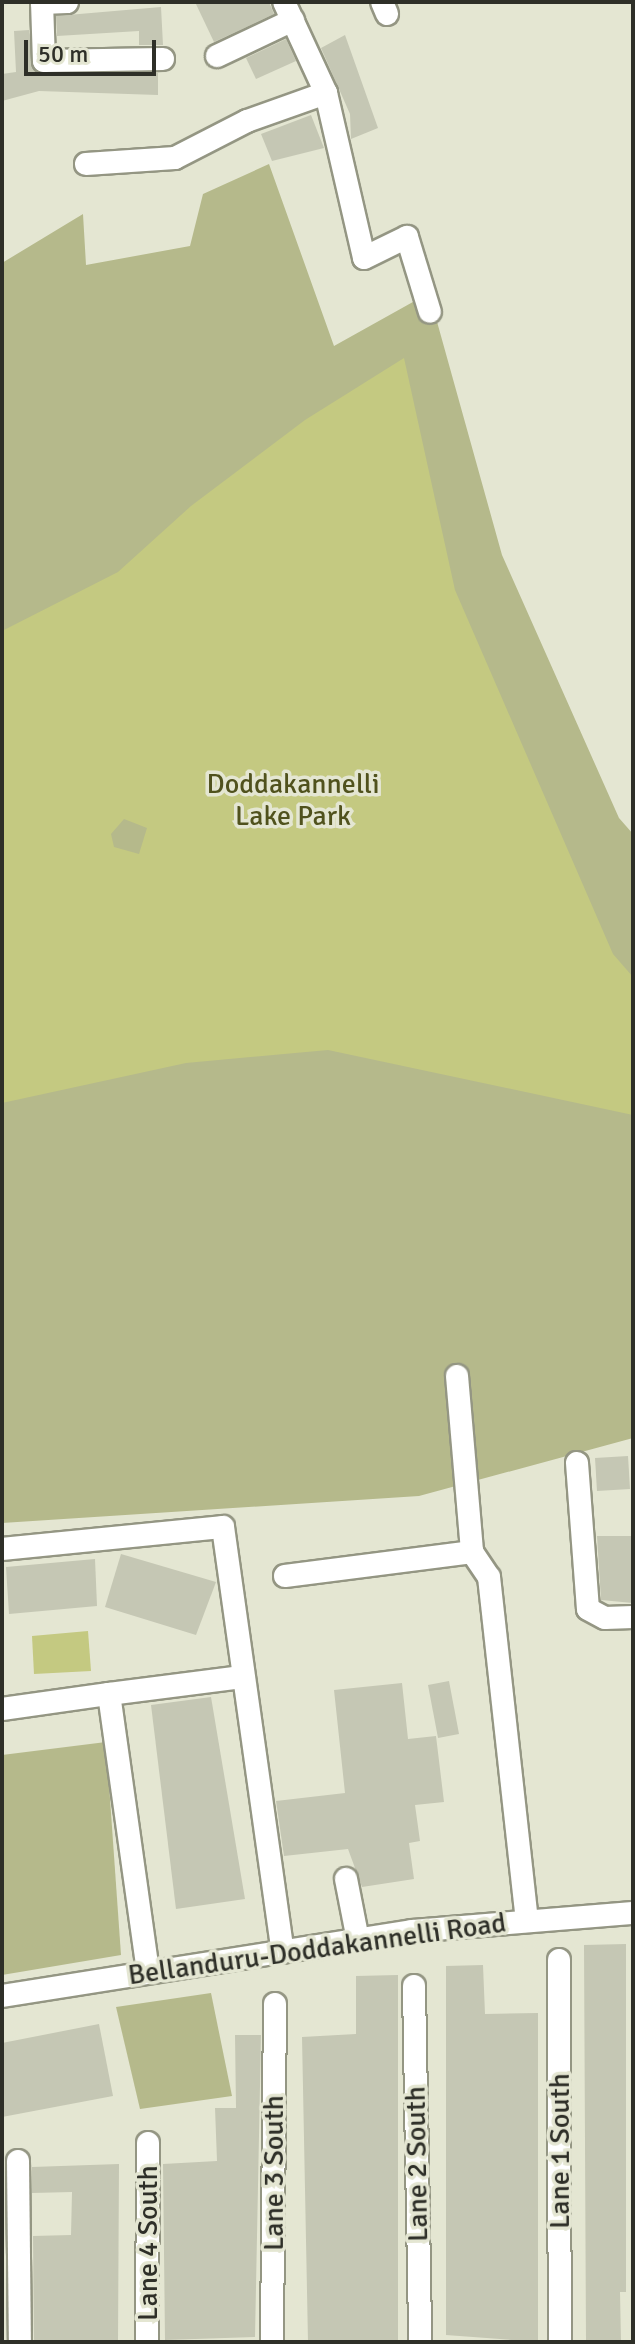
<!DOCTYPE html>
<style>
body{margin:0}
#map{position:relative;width:635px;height:2344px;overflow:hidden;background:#e4e6d2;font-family:Signika,sans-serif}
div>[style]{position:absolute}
.green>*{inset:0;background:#b5b98b}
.water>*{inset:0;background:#c4c981}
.building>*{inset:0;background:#c5c7b4}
.roads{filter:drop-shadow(2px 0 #949683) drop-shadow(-2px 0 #949683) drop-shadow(0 2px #949683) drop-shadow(0 -2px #949683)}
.minor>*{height:22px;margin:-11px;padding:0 11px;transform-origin:11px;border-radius:11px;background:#fff}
span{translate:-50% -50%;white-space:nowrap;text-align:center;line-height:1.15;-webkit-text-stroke:7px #e4e6d2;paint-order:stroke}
.park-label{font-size:28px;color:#50521d}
.street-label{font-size:28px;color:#2e2f28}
.frame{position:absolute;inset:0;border:4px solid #2e2f28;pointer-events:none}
.scale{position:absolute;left:24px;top:40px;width:132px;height:36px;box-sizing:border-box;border:4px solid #2e2f28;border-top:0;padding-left:10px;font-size:24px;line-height:28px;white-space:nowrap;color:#2e2f28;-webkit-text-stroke:6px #e4e6d2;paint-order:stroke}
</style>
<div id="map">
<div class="green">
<i style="clip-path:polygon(269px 164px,334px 346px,429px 293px,502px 555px,619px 818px,633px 834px,633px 1438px,419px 1496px,2px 1523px,2px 263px,83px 214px,86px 265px,190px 246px,203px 194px)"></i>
<i style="clip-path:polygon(106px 1742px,121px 1955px,2px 1975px,2px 1755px)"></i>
<i style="clip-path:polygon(211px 1993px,232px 2096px,140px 2109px,116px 2007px)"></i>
</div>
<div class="water">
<i style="clip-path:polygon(evenodd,404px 358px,455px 590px,613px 954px,633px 977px,633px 1115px,328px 1050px,186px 1063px,2px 1103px,2px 631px,118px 572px,191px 506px,305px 420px,404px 358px,124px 819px,147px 828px,139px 854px,114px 847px,111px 834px,124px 819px)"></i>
<i style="clip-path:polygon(88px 1631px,91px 1671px,34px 1674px,32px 1636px)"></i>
</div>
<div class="building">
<i style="clip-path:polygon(195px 2px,269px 2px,274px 14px,214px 42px)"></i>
<i style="clip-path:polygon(161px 7px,163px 45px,139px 45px,139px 31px,57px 36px,56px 16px)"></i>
<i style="clip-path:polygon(29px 30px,38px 74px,158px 73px,158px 95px,39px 91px,2px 101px,2px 74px,16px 72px,14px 31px)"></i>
<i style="clip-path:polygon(345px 35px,378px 128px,351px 139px,350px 114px,321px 48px)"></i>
<i style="clip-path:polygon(286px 39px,296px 61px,256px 79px,246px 58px)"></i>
<i style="clip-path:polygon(311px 115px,324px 148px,272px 161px,261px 134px)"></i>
<i style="clip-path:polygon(628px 1456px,630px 1489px,597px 1491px,595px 1458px)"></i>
<i style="clip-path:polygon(597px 1536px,633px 1536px,633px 1603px,601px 1600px)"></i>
<i style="clip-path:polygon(121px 1554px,216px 1582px,196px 1635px,105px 1607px)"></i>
<i style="clip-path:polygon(95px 1559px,97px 1606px,9px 1614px,6px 1567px)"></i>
<i style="clip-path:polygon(449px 1681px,459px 1734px,438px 1738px,428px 1685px)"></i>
<i style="clip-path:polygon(402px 1683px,408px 1739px,436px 1736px,444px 1802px,415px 1805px,420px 1841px,409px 1843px,414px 1879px,362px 1887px,348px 1849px,284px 1856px,276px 1801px,345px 1793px,334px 1690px)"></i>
<i style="clip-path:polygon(211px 1697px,245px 1899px,176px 1909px,151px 1705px)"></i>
<i style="clip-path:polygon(626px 1944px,626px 2292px,620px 2292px,621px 2342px,586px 2342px,584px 1945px)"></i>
<i style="clip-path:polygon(483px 1965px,485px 2014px,538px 2013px,538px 2342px,446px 2335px,446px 1966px)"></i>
<i style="clip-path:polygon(398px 1975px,398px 2342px,308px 2342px,302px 2037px,356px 2034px,356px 1976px)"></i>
<i style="clip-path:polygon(99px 2024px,113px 2096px,2px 2117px,2px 2043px)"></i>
<i style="clip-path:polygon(235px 2035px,261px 2035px,255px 2337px,165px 2340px,163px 2164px,217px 2161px,215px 2108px,236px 2108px)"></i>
<i style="clip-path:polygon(119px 2164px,118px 2342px,34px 2342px,33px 2236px,71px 2235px,72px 2192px,32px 2193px,32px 2167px)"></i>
</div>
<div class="roads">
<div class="minor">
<i style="left:42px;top:2px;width:59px;rotate:88.1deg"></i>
<i style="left:44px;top:61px;width:119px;rotate:-1deg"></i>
<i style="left:284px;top:2px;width:100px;rotate:65.2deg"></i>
<i style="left:326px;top:93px;width:169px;rotate:77deg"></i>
<i style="left:364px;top:258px;width:48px;rotate:-26deg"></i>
<i style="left:407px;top:237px;width:78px;rotate:73deg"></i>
<i style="left:382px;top:2px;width:13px;rotate:67deg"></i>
<i style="left:42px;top:3px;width:25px;rotate:-2deg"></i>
<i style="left:217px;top:56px;width:84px;rotate:-25.3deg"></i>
<i style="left:86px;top:164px;width:89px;rotate:-3.9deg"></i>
<i style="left:175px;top:158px;width:81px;rotate:-27.2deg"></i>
<i style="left:247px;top:121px;width:84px;rotate:-19.5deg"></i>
<i style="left:457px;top:1376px;width:177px;rotate:85.1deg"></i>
<i style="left:577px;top:1463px;width:146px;rotate:85.7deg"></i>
<i style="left:588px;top:1609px;width:19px;rotate:28deg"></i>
<i style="left:605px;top:1618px;width:28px;rotate:-2deg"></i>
<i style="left:2px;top:1549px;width:222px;rotate:-5.7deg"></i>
<i style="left:223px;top:1527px;width:429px;rotate:82deg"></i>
<i style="left:285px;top:1576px;width:189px;rotate:-7.3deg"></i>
<i style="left:472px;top:1552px;width:30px;rotate:56deg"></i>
<i style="left:489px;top:1577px;width:346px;rotate:83.7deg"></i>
<i style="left:109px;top:1694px;width:134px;rotate:-7.3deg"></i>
<i style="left:2px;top:1709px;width:108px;rotate:-8deg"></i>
<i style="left:109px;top:1694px;width:279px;rotate:82deg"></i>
<i style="left:346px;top:1879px;width:62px;rotate:78.9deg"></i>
<i style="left:559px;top:1960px;width:382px;rotate:89.9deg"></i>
<i style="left:414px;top:1986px;width:356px;rotate:89deg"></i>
<i style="left:2px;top:1996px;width:415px;rotate:-9deg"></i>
<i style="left:412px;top:1931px;width:222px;rotate:-4.7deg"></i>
<i style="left:18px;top:2161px;width:181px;rotate:89.4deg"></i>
<i style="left:147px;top:2342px;width:199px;rotate:-89.7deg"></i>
<i style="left:272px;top:2342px;width:338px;rotate:-89.5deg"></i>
</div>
</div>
<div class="park-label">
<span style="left:293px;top:800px">Doddakannelli<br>Lake Park</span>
</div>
<div class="street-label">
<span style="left:317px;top:1949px;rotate:-8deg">Bellanduru-Doddakannelli Road</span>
<span style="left:560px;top:2151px;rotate:-90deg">Lane 1 South</span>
<span style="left:417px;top:2164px;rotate:-91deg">Lane 2 South</span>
<span style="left:274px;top:2173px;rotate:-90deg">Lane 3 South</span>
<span style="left:148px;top:2243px;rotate:-90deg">Lane 4 South</span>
</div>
<div class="frame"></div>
<div class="scale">50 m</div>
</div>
